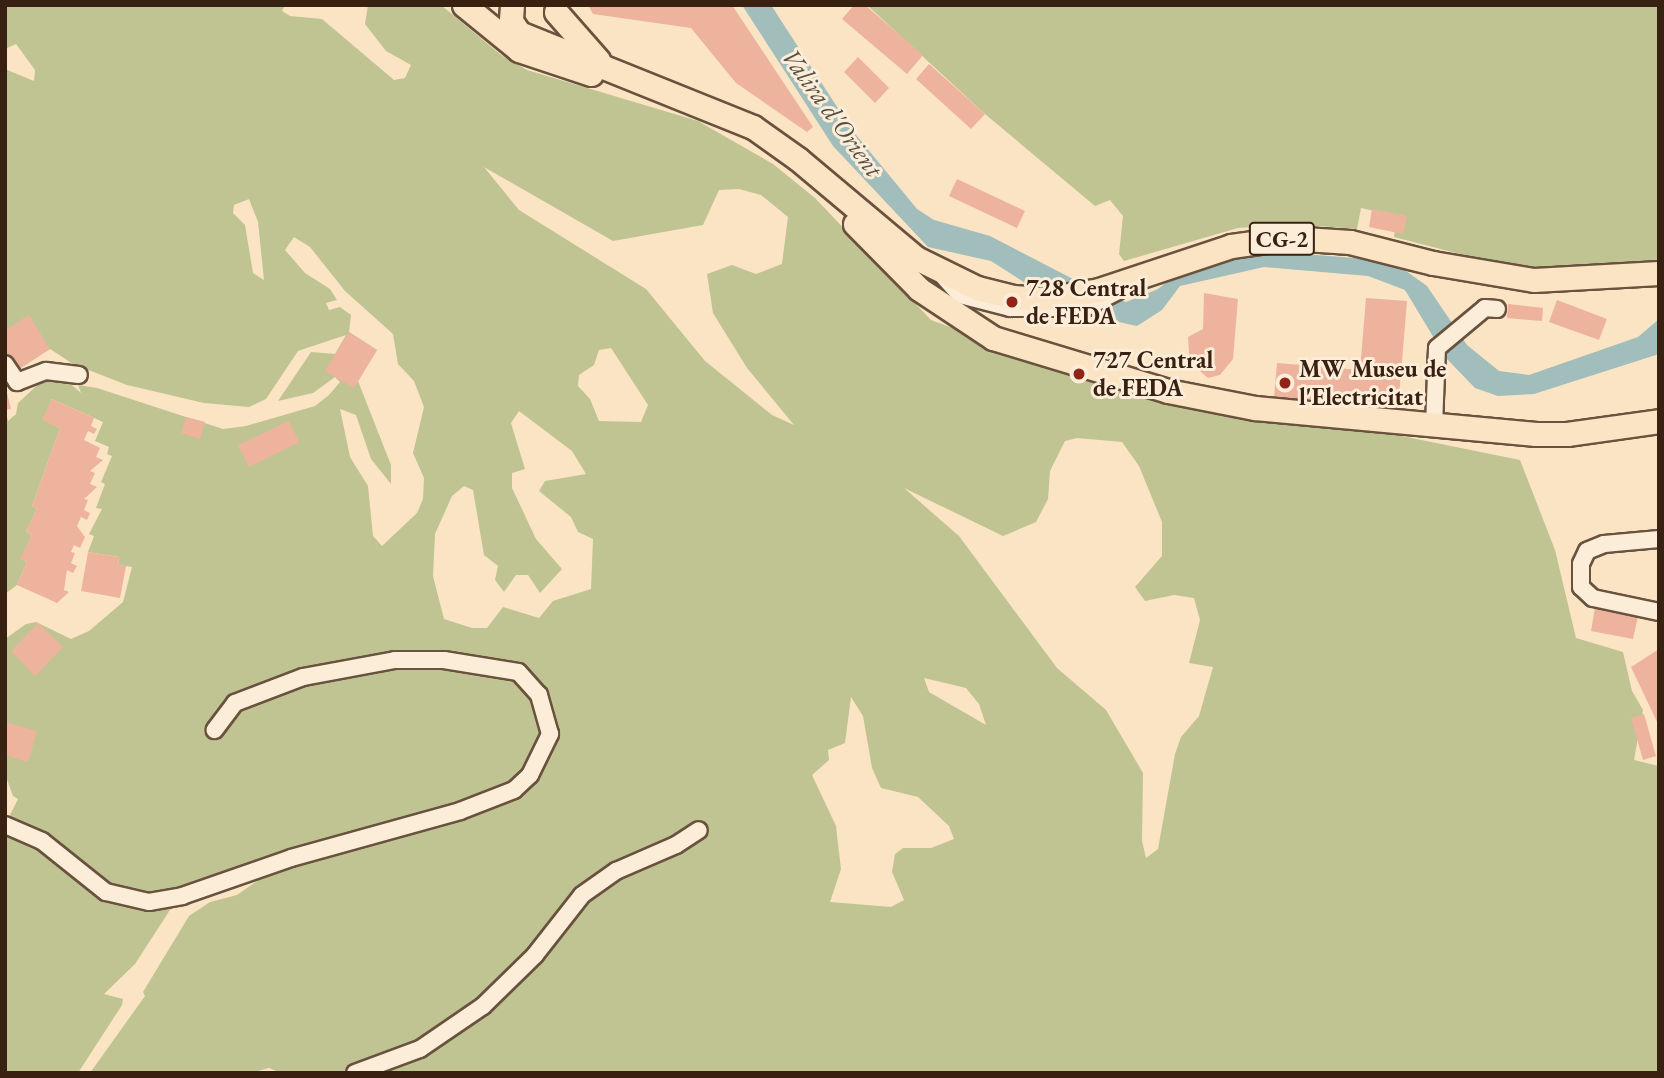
<!DOCTYPE html>
<style>
body{margin:0}
#map{position:relative;width:1664px;height:1078px;overflow:hidden;background:#fae4c4;font-family:"EB Garamond",serif}
div>[style]{position:absolute}
.green>*{inset:0;background:#c0c492}
.water>*{inset:0;background:#a1bdbc}
.building>*{inset:0;background:#edb39d}
.roads{filter:drop-shadow(2px 0 #69523e) drop-shadow(-2px 0 #69523e) drop-shadow(0 2px #69523e) drop-shadow(0 -2px #69523e)}
.minor>*{height:16px;margin:-8px;padding:0 8px;transform-origin:8px;border-radius:8px;background:#fcedd9}
.highway>*{height:23px;margin:-11.5px;padding:0 11.5px;transform-origin:11.5px;border-radius:11.5px;background:#fae4c4}
.dots>*{width:19px;height:19px;translate:-50% -50%;box-sizing:border-box;border:4px solid #fcedd9;border-radius:50%}
span{translate:-50% -50%;white-space:nowrap;text-align:center;line-height:1.15;-webkit-text-stroke:6px #fcedd9;paint-order:stroke}
.shield-label span{padding:2px 5px;background:#fcedd9;border:2px solid;border-radius:5px;-webkit-text-stroke-width:0}
.shield-label{font-size:23px;color:#392112;font-weight:700}
.poi-label{font-size:24px;color:#392112;font-weight:700}
.left{translate:0 -50%;text-align:left}
.water-label{font-size:26px;color:#585045;font-style:italic}
.frame{position:absolute;inset:0;border:7px solid #392112;pointer-events:none}
</style>
<div id="map">
<div class="green">
<i style="clip-path:polygon(evenodd,5px 5px,285px 5px,282px 11px,290px 16px,322px 19px,394px 80px,405px 78px,411px 65px,386px 51px,365px 24px,368px 5px,441px 5px,501px 55px,527px 70px,698px 121px,773px 164px,815px 198px,931px 320px,1052px 365px,1520px 460px,1555px 550px,1576px 638px,1623px 652px,1632px 691px,1643px 710px,1634px 760px,1659px 766px,1659px 1073px,281px 1073px,269px 1068px,250px 1073px,90px 1073px,145px 996px,143px 992px,189px 916px,210px 902px,237px 895px,273px 870px,205px 887px,170px 910px,135px 964px,104px 994px,123px 999px,122px 1005px,78px 1073px,5px 1073px,5px 825px,18px 799px,13px 796px,5px 774px,5px 639px,26px 624px,36px 622px,71px 639px,89px 631px,123px 602px,132px 567px,118px 565px,119px 557px,88px 552px,94px 536px,89px 534px,102px 509px,96px 508px,105px 484px,101px 482px,112px 456px,107px 454px,109px 447px,95px 441px,103px 422px,52px 399px,43px 420px,60px 428px,32px 506px,37px 509px,26px 532px,32px 535px,21px 559px,27px 562px,17px 585px,5px 594px,5px 409px,8px 421px,16px 414px,18px 403px,45px 378px,65px 379px,81px 393px,78px 385px,97px 388px,223px 429px,246px 426px,315px 406px,329px 395px,340px 382px,335px 377px,313px 393px,278px 401px,311px 352px,335px 354px,346px 335px,298px 351px,266px 399px,249px 407px,204px 403px,127px 385px,73px 364px,50px 349px,19px 369px,5px 351px,5px 69px,34px 81px,35px 70px,16px 44px,5px 49px,5px 5px,484px 167px,613px 241px,703px 225px,719px 190px,739px 189px,761px 195px,788px 217px,782px 264px,756px 274px,732px 265px,707px 274px,713px 313px,747px 368px,794px 425px,772px 415px,705px 361px,646px 289px,519px 210px,484px 167px,5px 5px,249px 199px,258px 222px,264px 280px,253px 273px,245px 225px,233px 213px,234px 205px,249px 199px,5px 5px,294px 237px,310px 247px,345px 291px,393px 334px,398px 364px,414px 381px,424px 407px,413px 453px,424px 478px,423px 499px,417px 513px,382px 546px,373px 536px,368px 486px,350px 457px,340px 409px,356px 415px,371px 459px,391px 484px,391px 465px,358px 381px,377px 350px,349px 332px,351px 315px,340px 307px,329px 310px,326px 303px,337px 300px,330px 289px,305px 273px,285px 250px,294px 237px,5px 5px,611px 348px,648px 405px,641px 422px,599px 421px,590px 399px,578px 386px,579px 375px,594px 365px,599px 350px,611px 348px,5px 5px,519px 411px,572px 451px,586px 474px,545px 481px,539px 491px,571px 517px,578px 532px,593px 539px,591px 589px,553px 601px,539px 618px,503px 607px,487px 628px,472px 628px,444px 619px,433px 576px,435px 534px,452px 496px,464px 486px,473px 490px,484px 555px,498px 566px,495px 580px,504px 592px,516px 575px,528px 575px,540px 593px,562px 569px,536px 539px,512px 488px,512px 473px,525px 469px,511px 423px,519px 411px,5px 5px,1077px 438px,1122px 442px,1139px 466px,1162px 522px,1162px 556px,1135px 587px,1145px 601px,1174px 595px,1194px 598px,1200px 620px,1189px 663px,1213px 667px,1199px 716px,1181px 737px,1175px 754px,1158px 849px,1146px 858px,1142px 841px,1143px 773px,1106px 710px,1057px 668px,959px 536px,904px 488px,1003px 536px,1036px 522px,1048px 499px,1050px 471px,1065px 441px,1077px 438px,5px 5px,924px 678px,966px 688px,979px 704px,986px 725px,929px 692px,924px 678px,5px 5px,851px 697px,863px 716px,872px 768px,881px 788px,918px 797px,949px 826px,954px 839px,931px 848px,903px 848px,895px 854px,892px 872px,904px 900px,891px 907px,830px 902px,841px 869px,838px 844px,836px 826px,812px 775px,829px 760px,828px 750px,845px 743px,851px 697px)"></i>
<i style="clip-path:polygon(867px 5px,1659px 5px,1659px 261px,1584px 267px,1527px 267px,1483px 260px,1394px 237px,1397px 216px,1361px 208px,1357px 229px,1291px 224px,1238px 228px,1124px 261px,1119px 254px,1123px 216px,1110px 200px,1095px 206px,985px 114px)"></i>
</div>
<div class="water">
<i style="clip-path:polygon(742px 5px,771px 5px,852px 130px,917px 209px,934px 220px,990px 236px,1100px 293px,1126px 302px,1158px 289px,1179px 272px,1221px 258px,1279px 252px,1392px 261px,1427px 286px,1467px 345px,1499px 371px,1529px 375px,1638px 337px,1659px 319px,1659px 354px,1534px 394px,1498px 396px,1475px 388px,1446px 358px,1405px 290px,1368px 276px,1264px 267px,1180px 286px,1162px 310px,1137px 326px,1069px 311px,991px 261px,928px 247px,833px 146px)"></i>
</div>
<div class="building">
<i style="clip-path:polygon(588px 5px,732px 5px,813px 127px,807px 132px,736px 83px,691px 28px,593px 14px)"></i>
<i style="clip-path:polygon(854px 5px,865px 5px,923px 55px,907px 74px,842px 19px)"></i>
<i style="clip-path:polygon(858px 57px,889px 88px,875px 103px,844px 72px)"></i>
<i style="clip-path:polygon(929px 64px,985px 114px,971px 129px,916px 79px)"></i>
<i style="clip-path:polygon(957px 179px,1025px 211px,1017px 228px,949px 196px)"></i>
<i style="clip-path:polygon(1372px 209px,1407px 216px,1403px 234px,1369px 227px)"></i>
<i style="clip-path:polygon(1204px 293px,1238px 299px,1233px 359px,1220px 375px,1208px 378px,1192px 364px,1189px 353px,1188px 337px,1203px 329px)"></i>
<i style="clip-path:polygon(1366px 298px,1407px 301px,1398px 409px,1274px 398px,1277px 363px,1360px 370px)"></i>
<i style="clip-path:polygon(1557px 300px,1607px 319px,1599px 340px,1549px 322px)"></i>
<i style="clip-path:polygon(1508px 304px,1543px 308px,1542px 321px,1507px 318px)"></i>
<i style="clip-path:polygon(29px 315px,50px 349px,19px 369px,5px 348px,5px 330px)"></i>
<i style="clip-path:polygon(349px 332px,377px 350px,354px 388px,325px 371px)"></i>
<i style="clip-path:polygon(5px 385px,11px 409px,5px 410px)"></i>
<i style="clip-path:polygon(52px 399px,94px 418px,91px 426px,97px 429px,94px 434px,88px 431px,84px 440px,100px 448px,96px 457px,103px 460px,90px 471px,95px 473px,90px 484px,97px 487px,84px 499px,88px 500px,84px 510px,90px 513px,87px 520px,81px 517px,77px 526px,85px 537px,80px 548px,74px 545px,71px 552px,75px 553px,71px 563px,77px 566px,73px 573px,67px 570px,64px 590px,69px 592px,57px 603px,17px 585px,27px 562px,20px 559px,32px 535px,26px 532px,37px 509px,32px 506px,60px 428px,42px 420px)"></i>
<i style="clip-path:polygon(186px 417px,205px 422px,200px 439px,181px 433px)"></i>
<i style="clip-path:polygon(289px 421px,299px 442px,249px 467px,238px 445px)"></i>
<i style="clip-path:polygon(88px 552px,119px 557px,118px 565px,126px 566px,120px 598px,81px 591px)"></i>
<i style="clip-path:polygon(1595px 608px,1638px 616px,1633px 639px,1591px 631px)"></i>
<i style="clip-path:polygon(38px 623px,63px 647px,35px 676px,11px 651px)"></i>
<i style="clip-path:polygon(1659px 649px,1659px 726px,1631px 667px)"></i>
<i style="clip-path:polygon(1644px 714px,1656px 756px,1643px 760px,1631px 718px)"></i>
<i style="clip-path:polygon(5px 722px,37px 731px,28px 762px,5px 755px)"></i>
</div>
<div class="roads">
<div class="minor">
<i style="left:942px;top:275px;width:27px;rotate:48deg"></i>
<i style="left:960px;top:295px;width:52px;rotate:14.6deg"></i>
<i style="left:1010px;top:308px;width:75px"></i>
<i style="left:1085px;top:308px;width:37px;rotate:-27deg"></i>
<i style="left:5px;top:364px;width:22px;rotate:56deg"></i>
<i style="left:17px;top:382px;width:31px;rotate:-21deg"></i>
<i style="left:46px;top:371px;width:33px;rotate:7deg"></i>
<i style="left:1434px;top:426px;width:78px;rotate:-87.8deg"></i>
<i style="left:1437px;top:348px;width:62px;rotate:-39.8deg"></i>
<i style="left:1485px;top:308px;width:12px;rotate:5deg"></i>
<i style="left:1659px;top:539px;width:55px;rotate:174.8deg"></i>
<i style="left:1604px;top:544px;width:18px;rotate:158deg"></i>
<i style="left:1587px;top:551px;width:14px;rotate:115deg"></i>
<i style="left:1581px;top:564px;width:23px;rotate:90deg"></i>
<i style="left:1581px;top:587px;width:16px;rotate:43deg"></i>
<i style="left:1593px;top:598px;width:67px;rotate:12deg"></i>
<i style="left:5px;top:825px;width:40px;rotate:23.4deg"></i>
<i style="left:42px;top:841px;width:82px;rotate:38.6deg"></i>
<i style="left:106px;top:892px;width:44px;rotate:13.1deg"></i>
<i style="left:149px;top:902px;width:34px;rotate:-10deg"></i>
<i style="left:182px;top:896px;width:115px;rotate:-19.2deg"></i>
<i style="left:291px;top:858px;width:175px;rotate:-15.5deg"></i>
<i style="left:460px;top:811px;width:58px;rotate:-21.3deg"></i>
<i style="left:514px;top:790px;width:22px;rotate:-43deg"></i>
<i style="left:530px;top:775px;width:46px;rotate:-64deg"></i>
<i style="left:550px;top:734px;width:41px;rotate:-105.8deg"></i>
<i style="left:539px;top:695px;width:31px;rotate:-132deg"></i>
<i style="left:518px;top:672px;width:75px;rotate:-170.8deg"></i>
<i style="left:444px;top:660px;width:49px;rotate:180deg"></i>
<i style="left:395px;top:660px;width:94px;rotate:169.5deg"></i>
<i style="left:303px;top:677px;width:73px;rotate:159.1deg"></i>
<i style="left:235px;top:703px;width:34px;rotate:127deg"></i>
<i style="left:355px;top:1073px;width:69px;rotate:-20.3deg"></i>
<i style="left:420px;top:1049px;width:76px;rotate:-34.3deg"></i>
<i style="left:483px;top:1006px;width:73px;rotate:-44.4deg"></i>
<i style="left:535px;top:955px;width:76px;rotate:-51.9deg"></i>
<i style="left:582px;top:895px;width:42px;rotate:-35.2deg"></i>
<i style="left:616px;top:871px;width:65px;rotate:-23.4deg"></i>
<i style="left:676px;top:845px;width:27px;rotate:-33deg"></i>
</div>
<div class="highway">
<i style="left:464px;top:5px;width:71px;rotate:39.3deg"></i>
<i style="left:519px;top:50px;width:76px;rotate:18.4deg"></i>
<i style="left:512px;top:5px;width:16px;rotate:94deg"></i>
<i style="left:511px;top:21px;width:14px;rotate:56deg"></i>
<i style="left:519px;top:33px;width:252px;rotate:21.9deg"></i>
<i style="left:753px;top:127px;width:55px;rotate:35.4deg"></i>
<i style="left:798px;top:159px;width:154px;rotate:40deg"></i>
<i style="left:916px;top:258px;width:68px;rotate:26.2deg"></i>
<i style="left:977px;top:288px;width:37px;rotate:14deg"></i>
<i style="left:1013px;top:297px;width:30px;rotate:4deg"></i>
<i style="left:1043px;top:299px;width:57px;rotate:-9.1deg"></i>
<i style="left:1099px;top:290px;width:139px;rotate:-18.4deg"></i>
<i style="left:1231px;top:246px;width:59px;rotate:-7.9deg"></i>
<i style="left:1289px;top:238px;width:61px;rotate:3.8deg"></i>
<i style="left:1350px;top:242px;width:86px;rotate:14.2deg"></i>
<i style="left:1433px;top:263px;width:102px;rotate:9.6deg"></i>
<i style="left:1534px;top:280px;width:125px;rotate:-3.2deg"></i>
<i style="left:556px;top:12px;width:64px;rotate:48.8deg"></i>
<i style="left:855px;top:224px;width:91px;rotate:45.4deg"></i>
<i style="left:919px;top:289px;width:89px;rotate:33.5deg"></i>
<i style="left:993px;top:338px;width:183px;rotate:16.8deg"></i>
<i style="left:1168px;top:391px;width:89px;rotate:11.1deg"></i>
<i style="left:1255px;top:408px;width:282px;rotate:5.3deg"></i>
<i style="left:1536px;top:434px;width:31px"></i>
<i style="left:1567px;top:434px;width:93px;rotate:-8deg"></i>
</div>
</div>
<div class="dots">
<i style="left:1012px;top:302px;background:#8f2418"></i>
<i style="left:1079px;top:374px;background:#8f2418"></i>
<i style="left:1285px;top:383px;background:#8f2418"></i>
</div>
<div class="shield-label">
<span style="left:1282px;top:239px">CG-2</span>
</div>
<div class="poi-label">
<span class="left" style="left:1026px;top:302px">728 Central<br>de FEDA</span>
<span class="left" style="left:1093px;top:374px">727 Central<br>de FEDA</span>
<span class="left" style="left:1299px;top:383px">MW Museu de<br>l'Electricitat</span>
</div>
<div class="water-label">
<span style="left:832px;top:113px;rotate:54deg">Valira d'Orient</span>
</div>
<div class="frame"></div>
</div>
